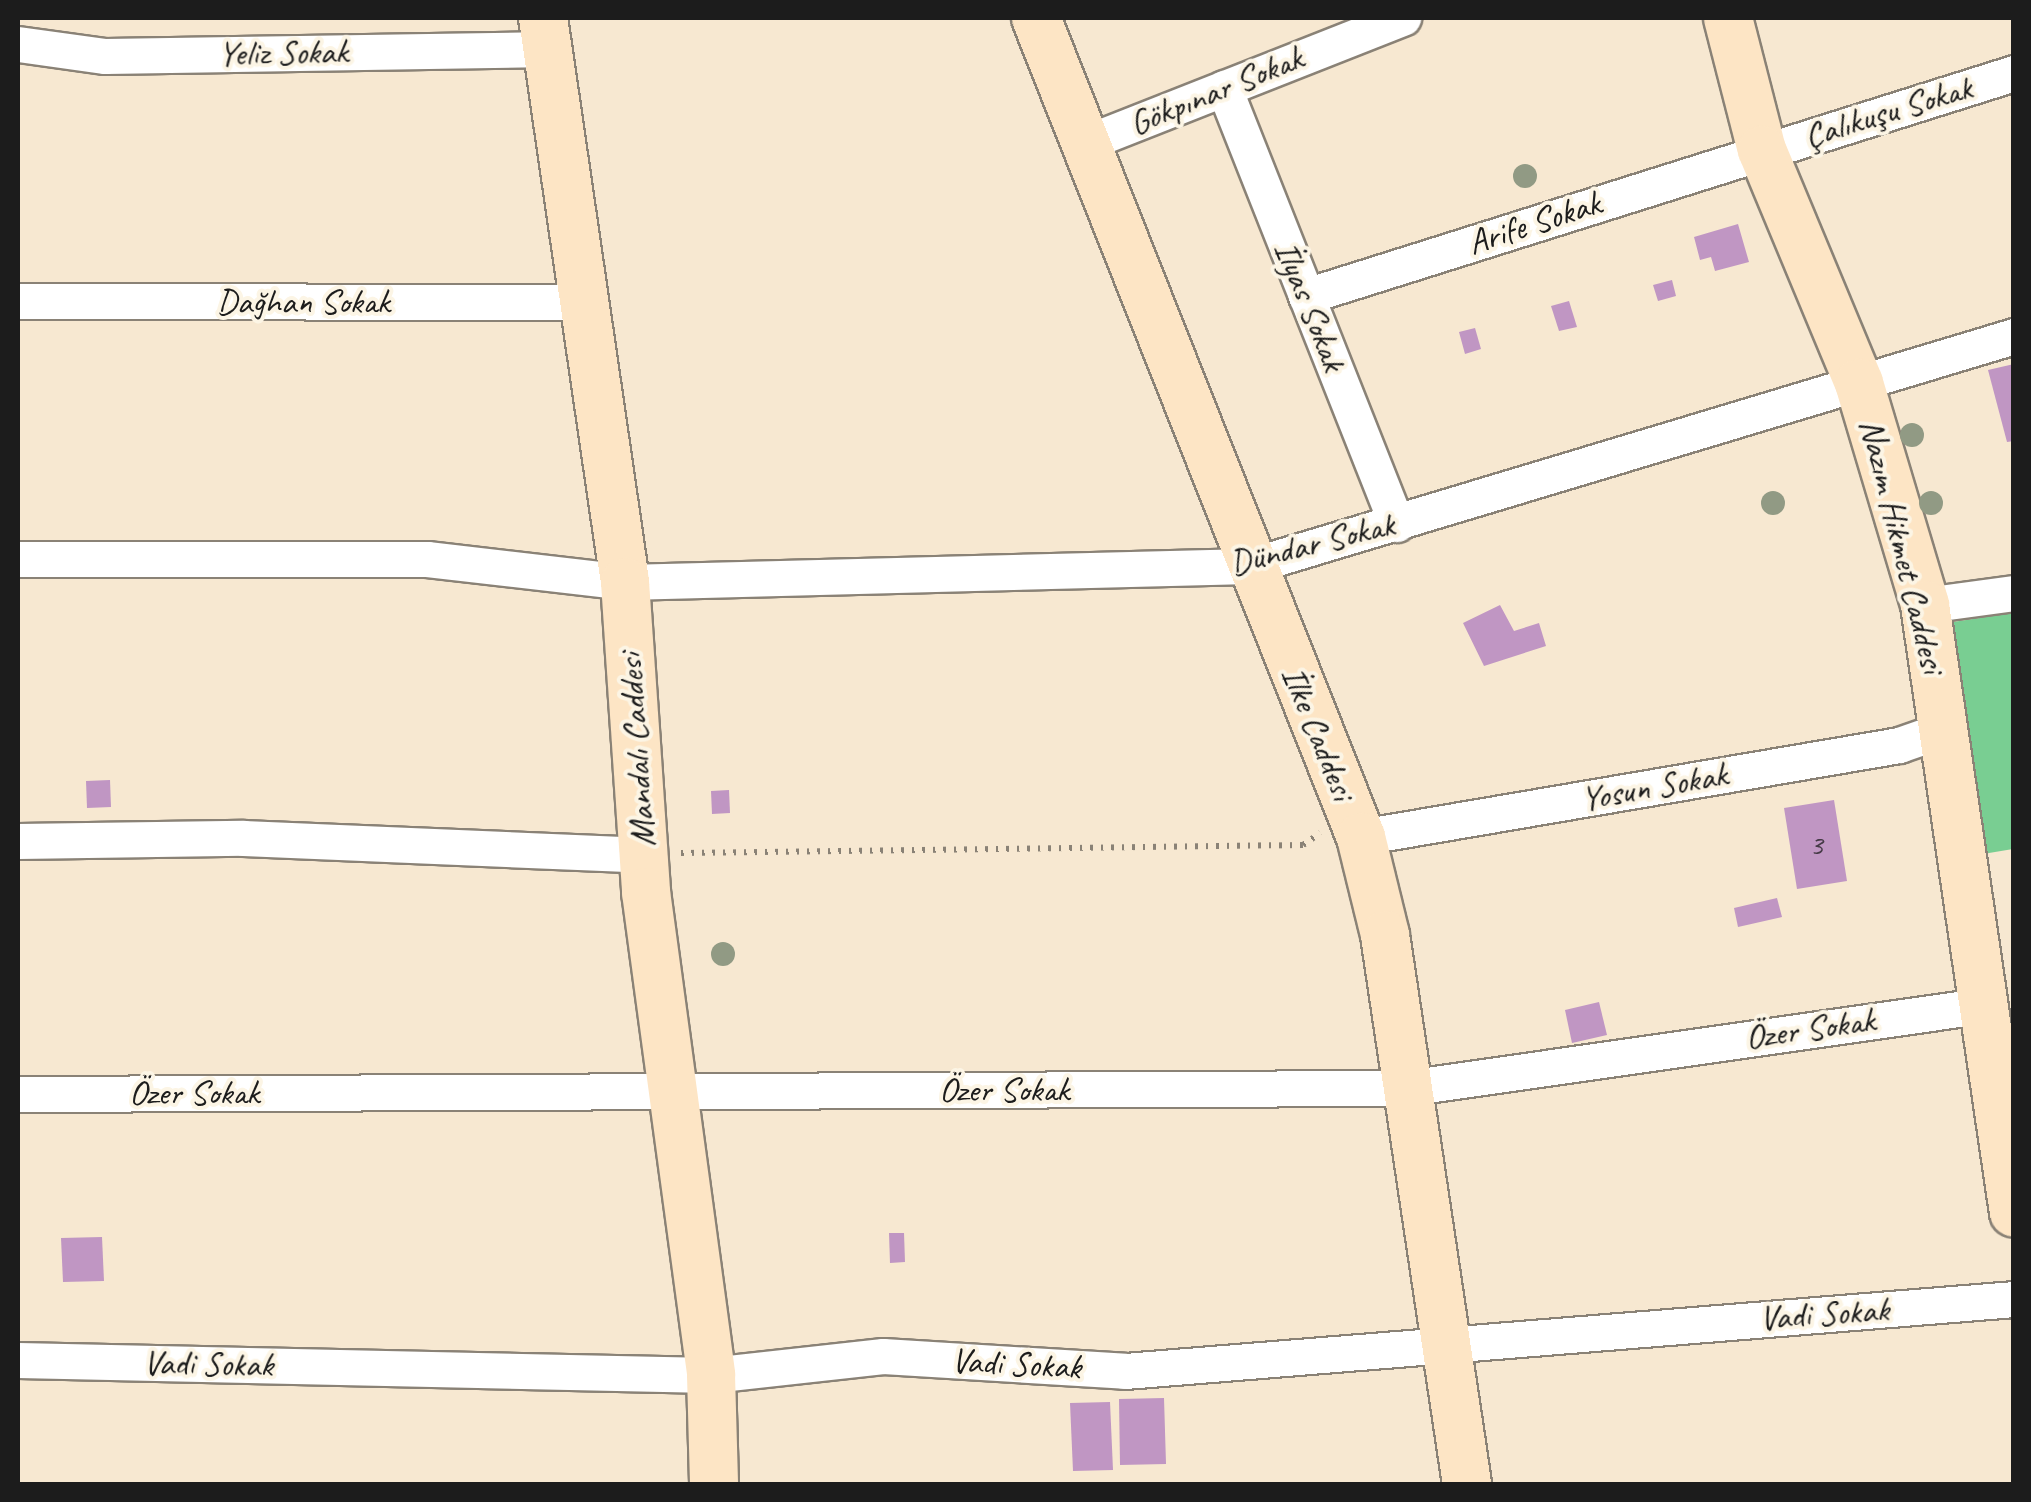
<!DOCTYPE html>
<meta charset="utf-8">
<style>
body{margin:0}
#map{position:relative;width:2031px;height:1502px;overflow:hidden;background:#f7e8d1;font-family:Caveat,sans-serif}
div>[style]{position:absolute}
.green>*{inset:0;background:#79ce92}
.building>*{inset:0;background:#c096c3}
.path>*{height:6px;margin-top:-3px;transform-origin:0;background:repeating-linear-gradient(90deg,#8a8276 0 2.5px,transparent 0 10.5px)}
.roads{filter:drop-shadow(2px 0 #8a8276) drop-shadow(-2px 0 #8a8276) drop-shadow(0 2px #8a8276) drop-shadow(0 -2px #8a8276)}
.street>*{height:35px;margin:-17.5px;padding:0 17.5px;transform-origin:17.5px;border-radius:17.5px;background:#fff}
.secondary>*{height:48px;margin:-24px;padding:0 24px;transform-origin:24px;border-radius:24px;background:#fde5c5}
.trees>*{width:24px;height:24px;margin:-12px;border-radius:50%;background:#919a84}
span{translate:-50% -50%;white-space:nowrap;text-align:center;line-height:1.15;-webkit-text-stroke:8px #fcf5e5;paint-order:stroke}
.number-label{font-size:30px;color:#453a46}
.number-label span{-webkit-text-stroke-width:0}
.street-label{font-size:35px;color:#1c1c1c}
.frame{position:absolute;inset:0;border:20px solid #1c1c1c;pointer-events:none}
</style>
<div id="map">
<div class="green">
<i style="clip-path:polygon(2013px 613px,2013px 849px,1983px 854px,1946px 623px)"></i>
</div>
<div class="building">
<i style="clip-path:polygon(1738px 224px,1749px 262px,1715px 271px,1711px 257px,1700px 260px,1694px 237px)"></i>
<i style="clip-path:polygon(1672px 280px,1676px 296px,1658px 301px,1653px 285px)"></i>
<i style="clip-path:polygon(1569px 301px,1577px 327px,1559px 331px,1551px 306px)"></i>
<i style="clip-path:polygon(1475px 328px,1481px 349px,1465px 354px,1459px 332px)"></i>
<i style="clip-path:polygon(2014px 364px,2014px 441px,2007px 442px,1988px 370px)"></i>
<i style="clip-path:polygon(1500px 605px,1514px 631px,1539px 623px,1546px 646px,1484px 666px,1463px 623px)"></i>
<i style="clip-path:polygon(110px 780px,111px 807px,87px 808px,86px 781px)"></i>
<i style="clip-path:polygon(729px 790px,730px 813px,712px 814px,711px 791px)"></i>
<i style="clip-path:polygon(1834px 800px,1847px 881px,1797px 889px,1784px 808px)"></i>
<i style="clip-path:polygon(1777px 898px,1782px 917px,1738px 927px,1734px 908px)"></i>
<i style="clip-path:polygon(1599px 1002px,1607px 1035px,1572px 1043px,1565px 1010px)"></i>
<i style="clip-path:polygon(889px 1233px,904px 1233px,905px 1262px,890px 1263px)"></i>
<i style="clip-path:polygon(102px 1237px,104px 1281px,63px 1282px,61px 1238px)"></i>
<i style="clip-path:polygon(1164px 1398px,1166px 1464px,1120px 1465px,1119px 1399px)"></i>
<i style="clip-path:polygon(1110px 1402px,1113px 1470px,1073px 1471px,1070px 1403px)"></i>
</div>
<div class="path">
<i style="left:681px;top:853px;width:622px;rotate:-0.74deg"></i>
<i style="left:1303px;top:845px;width:21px;rotate:-35deg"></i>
</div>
<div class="roads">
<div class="street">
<i style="left:18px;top:44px;width:88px;rotate:7.9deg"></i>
<i style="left:105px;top:56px;width:444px;rotate:-0.9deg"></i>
<i style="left:1224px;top:88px;width:469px;rotate:68.4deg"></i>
<i style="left:1085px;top:143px;width:342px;rotate:-21.5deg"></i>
<i style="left:1306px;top:296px;width:742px;rotate:-17.48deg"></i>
<i style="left:18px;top:301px;width:571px;rotate:0.1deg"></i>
<i style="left:18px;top:559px;width:409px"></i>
<i style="left:427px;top:559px;width:199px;rotate:6.6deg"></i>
<i style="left:625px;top:582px;width:625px;rotate:-1.47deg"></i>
<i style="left:1250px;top:566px;width:798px;rotate:-16.75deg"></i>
<i style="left:1925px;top:605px;width:90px;rotate:-7.7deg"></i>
<i style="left:1361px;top:837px;width:546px;rotate:-9.7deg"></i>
<i style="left:1899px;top:745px;width:49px;rotate:-19.2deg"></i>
<i style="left:18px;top:841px;width:225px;rotate:-0.8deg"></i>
<i style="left:243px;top:838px;width:403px;rotate:2.4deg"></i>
<i style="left:18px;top:1094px;width:1388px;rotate:-0.25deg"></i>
<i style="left:1406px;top:1088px;width:586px;rotate:-8.14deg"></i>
<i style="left:18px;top:1360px;width:693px;rotate:1.24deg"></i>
<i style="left:711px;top:1375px;width:173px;rotate:-6.3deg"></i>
<i style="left:883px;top:1356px;width:242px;rotate:3.5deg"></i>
<i style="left:1125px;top:1371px;width:892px;rotate:-4.63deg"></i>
</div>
<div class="secondary">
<i style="left:543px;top:18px;width:570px;rotate:81.73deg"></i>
<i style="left:625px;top:582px;width:311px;rotate:86.1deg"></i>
<i style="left:646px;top:892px;width:487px;rotate:82.3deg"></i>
<i style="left:711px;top:1375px;width:109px;rotate:88.4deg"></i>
<i style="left:1036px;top:18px;width:881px;rotate:68.36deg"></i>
<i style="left:1361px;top:837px;width:101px;rotate:76.2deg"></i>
<i style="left:1385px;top:935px;width:555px;rotate:81.5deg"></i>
<i style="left:1728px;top:18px;width:136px;rotate:75.6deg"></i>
<i style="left:1762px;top:150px;width:252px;rotate:67.4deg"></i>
<i style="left:1859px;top:383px;width:232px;rotate:73.4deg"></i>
<i style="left:1925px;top:605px;width:614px;rotate:81.67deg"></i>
</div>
</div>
<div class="trees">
<i style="left:1525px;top:176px"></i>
<i style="left:1912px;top:435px"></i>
<i style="left:1773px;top:503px"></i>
<i style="left:1931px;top:503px"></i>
<i style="left:723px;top:954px"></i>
</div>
<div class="number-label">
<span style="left:1816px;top:844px">3</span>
</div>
<div class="street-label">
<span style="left:283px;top:53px;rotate:-1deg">Yeliz Sokak</span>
<span style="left:1216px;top:91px;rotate:-22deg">Gökpınar Sokak</span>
<span style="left:1888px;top:112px;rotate:-17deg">Çalıkuşu Sokak</span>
<span style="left:1534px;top:223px;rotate:-18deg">Arife Sokak</span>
<span style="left:303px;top:302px">Dağhan Sokak</span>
<span style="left:1310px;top:306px;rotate:68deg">İlyas Sokak</span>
<span style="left:1312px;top:544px;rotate:-14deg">Dündar Sokak</span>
<span style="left:1902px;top:546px;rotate:76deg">Nazım Hikmet Caddesi</span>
<span style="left:1318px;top:733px;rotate:68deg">İlke Caddesi</span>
<span style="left:637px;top:750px;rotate:-94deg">Mandalı Caddesi</span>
<span style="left:1654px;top:787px;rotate:-10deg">Yosun Sokak</span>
<span style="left:1810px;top:1029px;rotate:-8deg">Özer Sokak</span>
<span style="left:1004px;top:1090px">Özer Sokak</span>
<span style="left:194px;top:1093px">Özer Sokak</span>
<span style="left:1824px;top:1314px;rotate:-4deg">Vadi Sokak</span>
<span style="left:208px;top:1364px;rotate:1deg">Vadi Sokak</span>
<span style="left:1016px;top:1364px;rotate:3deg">Vadi Sokak</span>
</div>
<div class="frame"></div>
</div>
